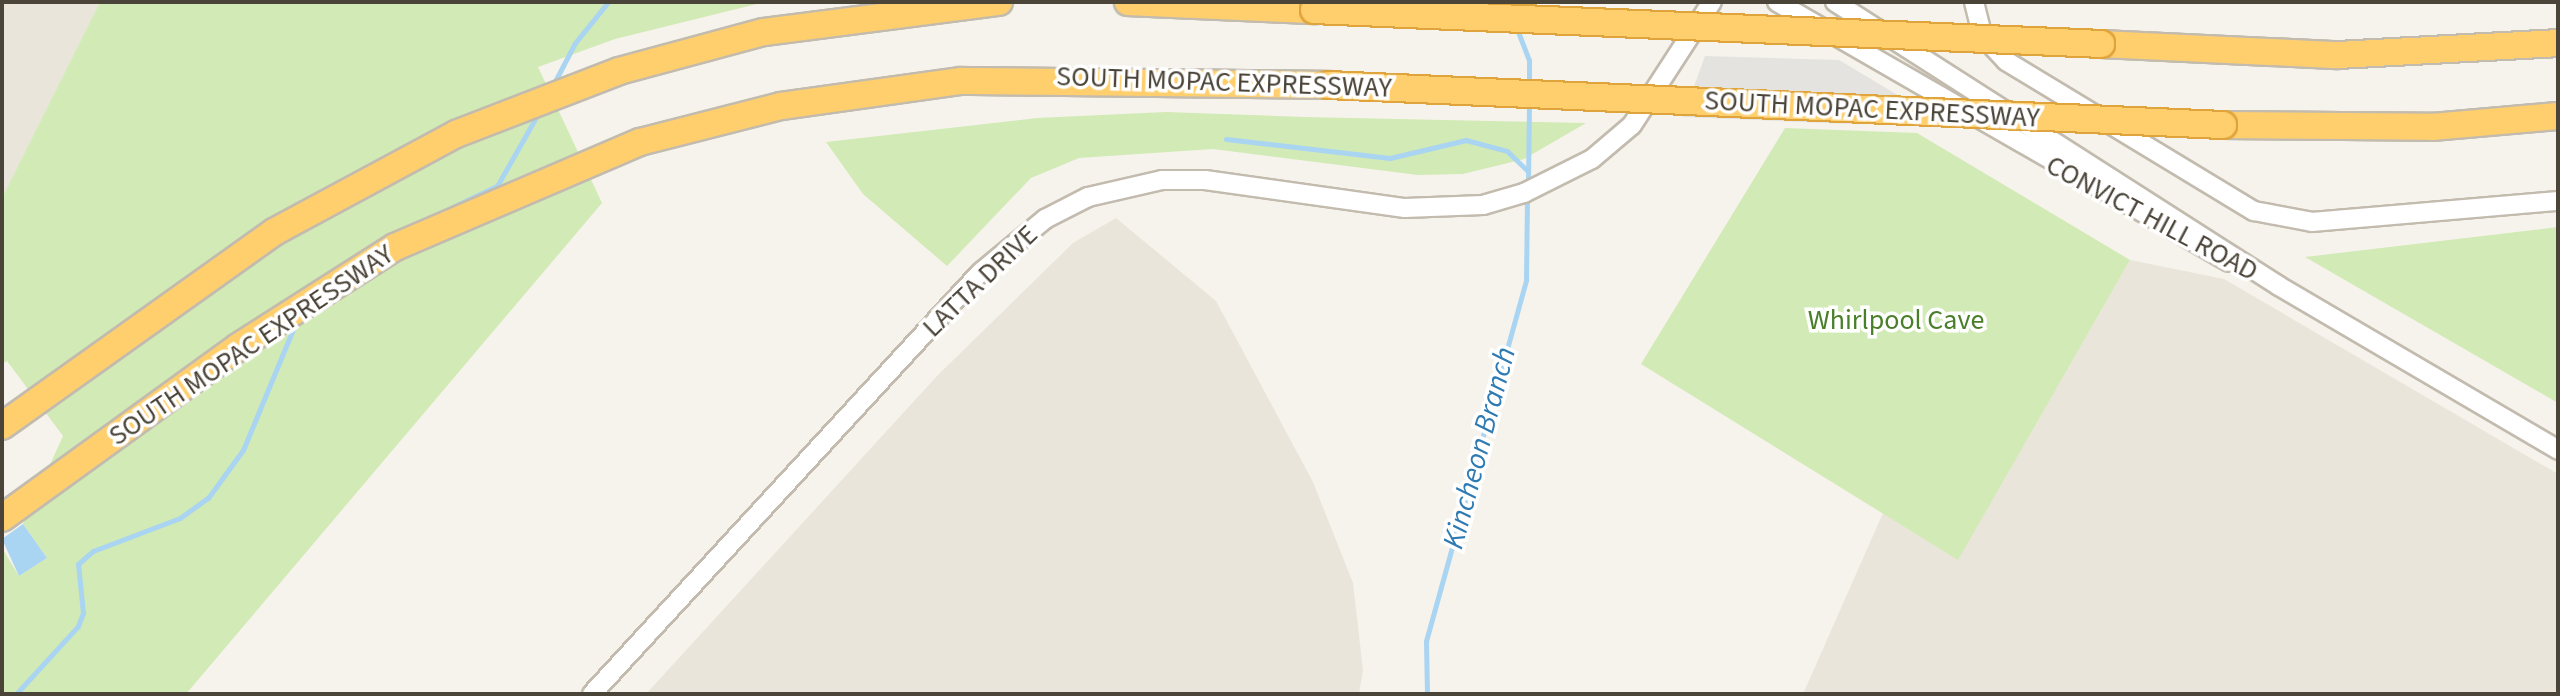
<!DOCTYPE html>
<style>
body{margin:0}
#map{position:relative;width:2560px;height:696px;overflow:hidden;background:#f6f3ec;font-family:"Source Sans 3",sans-serif}
div>[style]{position:absolute}
.residential>*{inset:0;background:#eae5da}
.green>*{inset:0;background:#d2eab5}
.parking>*{inset:0;background:#e5e3e0}
.water>*{inset:0;background:#a9d4f2}
.stream>*{height:5px;margin:-2.5px;padding:0 2.5px;transform-origin:2.5px;border-radius:2.5px;background:#a9d4f2}
.roads{filter:drop-shadow(2px 0 #c2bbae) drop-shadow(-2px 0 #c2bbae) drop-shadow(0 2px #c2bbae) drop-shadow(0 -2px #c2bbae)}
.tertiary>*{height:18px;margin:-9px;padding:0 9px;transform-origin:9px;border-radius:9px;background:#fff}
.motorway>*{height:26px;margin:-13px;padding:0 13px;transform-origin:13px;border-radius:13px;background:#ffcf6e}
.bridges{filter:drop-shadow(2px 0 #e0a43c) drop-shadow(-2px 0 #e0a43c) drop-shadow(0 2px #e0a43c) drop-shadow(0 -2px #e0a43c)}
.motorway-bridge>*{height:26px;margin:-13px;padding:0 13px;transform-origin:13px;border-radius:13px;background:#ffcf6e}
span{translate:-50% -50%;white-space:nowrap;text-align:center;line-height:1.15;-webkit-text-stroke:7px #fff;paint-order:stroke}
.street-label{font-size:28px;color:#4b4439}
.park-label{font-size:28px;color:#4a7f2a}
.water-label{font-size:30px;color:#2e7ab2;font-style:italic}
.frame{position:absolute;inset:0;border:4px solid #4b4439;pointer-events:none}
</style>
<div id="map">
<div class="residential">
<i style="clip-path:polygon(2px 2px,100px 2px,2px 198px)"></i>
<i style="clip-path:polygon(1116px 218px,1216px 301px,1313px 482px,1353px 583px,1363px 670px,1359px 694px,646px 694px,937px 376px,1073px 243px)"></i>
<i style="clip-path:polygon(2130px 260px,2224px 279px,2558px 474px,2558px 694px,1803px 694px,1883px 513px,1958px 559px)"></i>
</div>
<div class="green">
<i style="clip-path:polygon(100px 2px,765px 2px,615px 39px,538px 67px,602px 203px,186px 694px,2px 694px,2px 548px,19px 576px,47px 558px,23px 524px,63px 436px,7px 361px,2px 364px,2px 198px)"></i>
<i style="clip-path:polygon(1166px 112px,1304px 117px,1586px 123px,1524px 159px,1463px 174px,1418px 175px,1213px 149px,1079px 158px,1031px 178px,947px 266px,863px 194px,826px 142px,1037px 118px)"></i>
<i style="clip-path:polygon(1785px 128px,1917px 133px,2130px 260px,1958px 560px,1641px 364px)"></i>
<i style="clip-path:polygon(2558px 227px,2558px 403px,2305px 257px)"></i>
</div>
<div class="parking">
<i style="clip-path:polygon(1705px 56px,1839px 60px,1906px 100px,1852px 124px,1683px 117px)"></i>
</div>
<div class="water">
<i style="clip-path:polygon(23px 524px,47px 558px,19px 576px,2px 539px)"></i>
</div>
<div class="stream">
<i style="left:1517px;top:29px;width:33px;rotate:69deg"></i>
<i style="left:1529px;top:60px;width:24px;rotate:90deg"></i>
<i style="left:553px;top:85px;width:47px;rotate:-62.4deg"></i>
<i style="left:575px;top:43px;width:53px;rotate:-51.2deg"></i>
<i style="left:1226px;top:139px;width:165px;rotate:6.6deg"></i>
<i style="left:1390px;top:158px;width:78px;rotate:-13.3deg"></i>
<i style="left:1466px;top:140px;width:42px;rotate:15deg"></i>
<i style="left:1507px;top:151px;width:29px;rotate:44deg"></i>
<i style="left:1528px;top:184px;width:82px;rotate:-89.3deg"></i>
<i style="left:400px;top:232px;width:107px;rotate:-25.4deg"></i>
<i style="left:497px;top:186px;width:85px;rotate:-60.4deg"></i>
<i style="left:16px;top:694px;width:92px;rotate:-47.6deg"></i>
<i style="left:78px;top:626px;width:14px;rotate:-69deg"></i>
<i style="left:83px;top:613px;width:49px;rotate:-95.8deg"></i>
<i style="left:78px;top:564px;width:20px;rotate:-41deg"></i>
<i style="left:93px;top:551px;width:93px;rotate:-20.8deg"></i>
<i style="left:180px;top:518px;width:34px;rotate:-36deg"></i>
<i style="left:208px;top:498px;width:59px;rotate:-53.9deg"></i>
<i style="left:243px;top:450px;width:139px;rotate:-67.5deg"></i>
<i style="left:1427px;top:694px;width:53px;rotate:-91.1deg"></i>
<i style="left:1426px;top:641px;width:375px;rotate:-74.5deg"></i>
<i style="left:1526px;top:280px;width:78px;rotate:-89.3deg"></i>
</div>
<div class="roads">
<div class="tertiary">
<i style="left:1777px;top:2px;width:521px;rotate:29.91deg"></i>
<i style="left:1835px;top:2px;width:527px;rotate:32.6deg"></i>
<i style="left:2279px;top:286px;width:324px;rotate:30.4deg"></i>
<i style="left:1974px;top:2px;width:34px;rotate:76deg"></i>
<i style="left:1982px;top:35px;width:35px;rotate:47deg"></i>
<i style="left:2006px;top:61px;width:290px;rotate:31.2deg"></i>
<i style="left:2254px;top:211px;width:59px;rotate:10.7deg"></i>
<i style="left:2312px;top:222px;width:247px;rotate:-4.9deg"></i>
<i style="left:592px;top:694px;width:573px;rotate:-47.34deg"></i>
<i style="left:980px;top:273px;width:85px;rotate:-39.7deg"></i>
<i style="left:1045px;top:219px;width:48px;rotate:-27.1deg"></i>
<i style="left:1088px;top:197px;width:76px;rotate:-12.9deg"></i>
<i style="left:1162px;top:180px;width:43px"></i>
<i style="left:1205px;top:180px;width:202px;rotate:8deg"></i>
<i style="left:1405px;top:208px;width:78px;rotate:-2.2deg"></i>
<i style="left:1483px;top:205px;width:43px;rotate:-16.3deg"></i>
<i style="left:1524px;top:193px;width:76px;rotate:-26.6deg"></i>
<i style="left:1592px;top:159px;width:52px;rotate:-40.4deg"></i>
<i style="left:1632px;top:125px;width:147px;rotate:-57deg"></i>
</div>
<div class="motorway">
<i style="left:1128px;top:2px;width:186px;rotate:2.5deg"></i>
<i style="left:2101px;top:44px;width:237px;rotate:2.7deg"></i>
<i style="left:2338px;top:55px;width:220px;rotate:-3.1deg"></i>
<i style="left:2223px;top:125px;width:209px;rotate:0.5deg"></i>
<i style="left:2432px;top:127px;width:126px;rotate:-5deg"></i>
<i style="left:2px;top:426px;width:334px;rotate:-35.5deg"></i>
<i style="left:274px;top:232px;width:207px;rotate:-28.3deg"></i>
<i style="left:456px;top:134px;width:175px;rotate:-21.1deg"></i>
<i style="left:619px;top:71px;width:150px;rotate:-15.1deg"></i>
<i style="left:764px;top:32px;width:237px;rotate:-7.3deg"></i>
<i style="left:2px;top:518px;width:291px;rotate:-35.9deg"></i>
<i style="left:238px;top:347px;width:186px;rotate:-32.5deg"></i>
<i style="left:395px;top:247px;width:267px;rotate:-23.2deg"></i>
<i style="left:640px;top:142px;width:146px;rotate:-14.3deg"></i>
<i style="left:781px;top:106px;width:182px;rotate:-7.9deg"></i>
<i style="left:961px;top:81px;width:367px;rotate:0.6deg"></i>
</div>
</div>
<div class="bridges">
<div class="motorway-bridge">
<i style="left:1314px;top:10px;width:788px;rotate:2.47deg"></i>
<i style="left:1328px;top:85px;width:896px;rotate:2.56deg"></i>
</div>
</div>
<div class="street-label">
<span style="left:1224px;top:82px;rotate:2deg">SOUTH MOPAC EXPRESSWAY</span>
<span style="left:1872px;top:109px;rotate:3deg">SOUTH MOPAC EXPRESSWAY</span>
<span style="left:2152px;top:218px;rotate:28deg">CONVICT HILL ROAD</span>
<span style="left:980px;top:281px;rotate:-44deg">LATTA DRIVE</span>
<span style="left:251px;top:345px;rotate:-34deg">SOUTH MOPAC EXPRESSWAY</span>
</div>
<div class="park-label">
<span style="left:1896px;top:320px">Whirlpool Cave</span>
</div>
<div class="water-label">
<span style="left:1480px;top:448px;rotate:-75deg">Kincheon Branch</span>
</div>
<div class="frame"></div>
</div>
